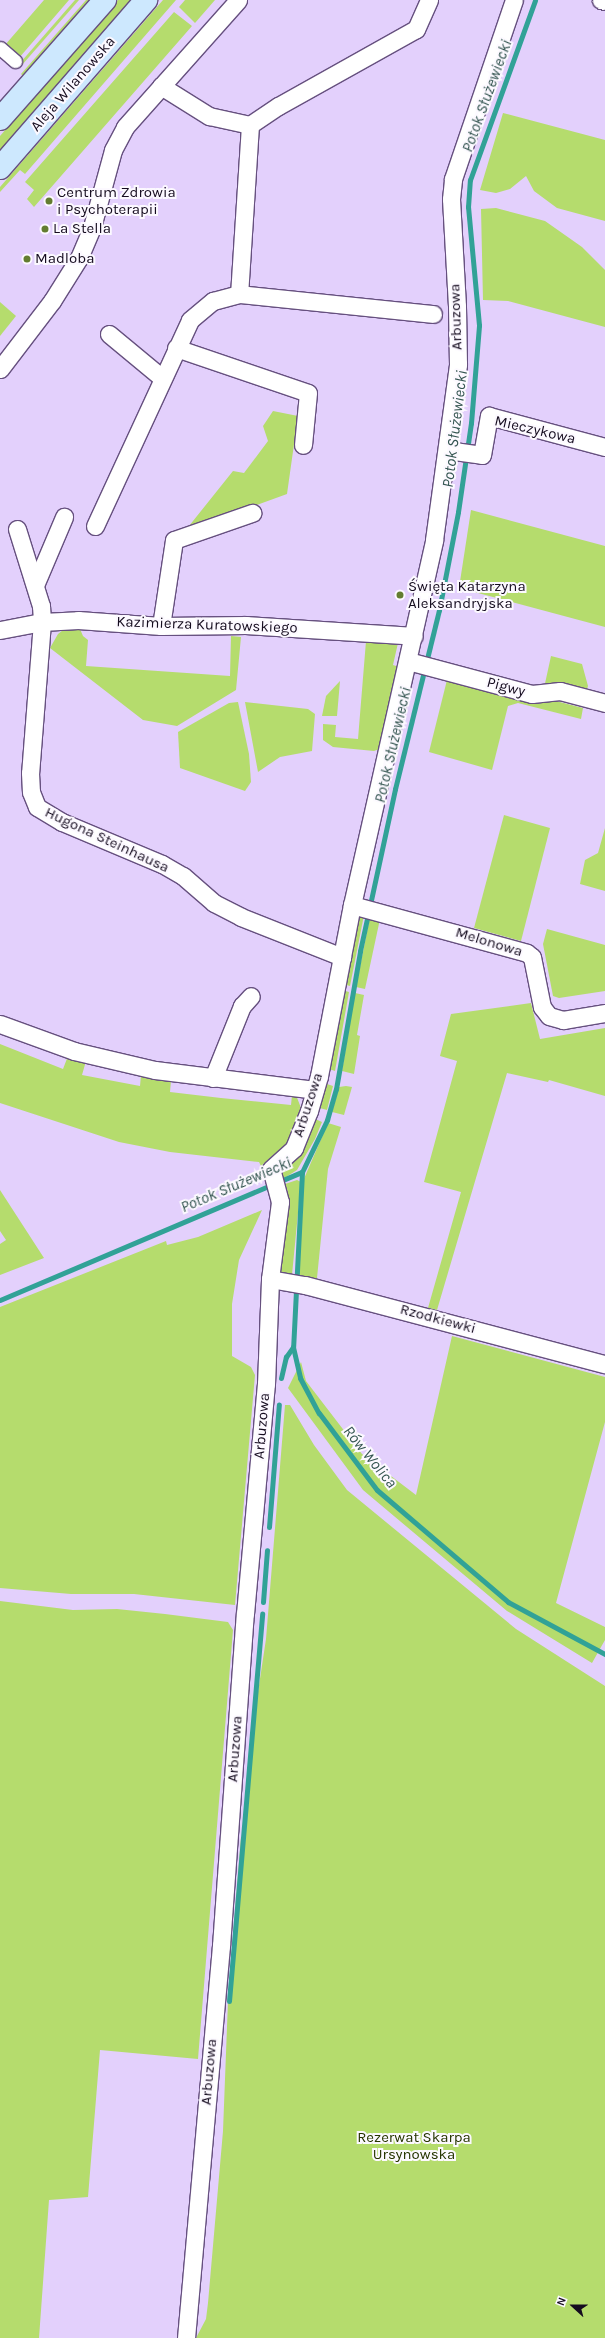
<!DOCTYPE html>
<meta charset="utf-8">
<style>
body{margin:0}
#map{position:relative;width:605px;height:2338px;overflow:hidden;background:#e3d0fc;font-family:Karla,sans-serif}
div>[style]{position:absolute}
.green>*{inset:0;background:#b5dc6d}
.stream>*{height:5px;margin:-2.5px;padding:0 2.5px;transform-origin:2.5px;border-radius:2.5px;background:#31a297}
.roads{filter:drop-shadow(1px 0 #66507f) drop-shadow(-1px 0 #66507f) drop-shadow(0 1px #66507f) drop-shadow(0 -1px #66507f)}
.pedestrian>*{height:13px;margin:-6.5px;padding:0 6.5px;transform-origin:6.5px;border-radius:6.5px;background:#fff}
.minor>*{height:17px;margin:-8.5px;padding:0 8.5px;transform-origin:8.5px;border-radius:8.5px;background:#fff}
.secondary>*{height:22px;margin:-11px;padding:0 11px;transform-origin:11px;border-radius:11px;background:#cde8fe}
.dots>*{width:11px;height:11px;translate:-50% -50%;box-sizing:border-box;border:2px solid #fcf9ff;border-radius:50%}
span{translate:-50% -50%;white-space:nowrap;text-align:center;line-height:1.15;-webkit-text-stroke:4px #fcf9ff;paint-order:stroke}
.street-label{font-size:15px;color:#150c1f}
.poi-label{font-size:15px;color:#150c1f}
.left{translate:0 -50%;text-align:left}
.park-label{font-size:15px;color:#263500}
.water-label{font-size:16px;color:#345551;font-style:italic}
.north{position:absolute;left:553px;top:2286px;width:40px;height:40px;-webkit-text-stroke:3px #fcf9ff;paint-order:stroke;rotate:291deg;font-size:11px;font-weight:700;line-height:16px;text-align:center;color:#150c1f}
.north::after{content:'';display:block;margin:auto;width:14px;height:18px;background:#150c1f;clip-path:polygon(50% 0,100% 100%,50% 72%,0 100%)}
</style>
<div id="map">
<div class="green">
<i style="clip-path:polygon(44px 0,69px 0,19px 58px,0 41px,5px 45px)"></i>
<i style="clip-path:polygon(75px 0,79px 0,22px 65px,20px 63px)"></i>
<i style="clip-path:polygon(86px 0,89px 0,23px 76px,21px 74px)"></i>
<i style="clip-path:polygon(118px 0,131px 0,0 150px,0 136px)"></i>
<i style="clip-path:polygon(163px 0,176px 0,25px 174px,20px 170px,0 192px,0 187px)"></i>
<i style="clip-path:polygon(185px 0,215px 0,195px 23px,179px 7px)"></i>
<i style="clip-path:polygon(174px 12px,192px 26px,34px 207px,27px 199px,34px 190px,25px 182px)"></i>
<i style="clip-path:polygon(503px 113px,605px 140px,605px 221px,557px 208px,534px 191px,526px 176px,510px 189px,496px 193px,480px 190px)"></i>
<i style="clip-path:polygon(496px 208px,545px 221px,582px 247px,605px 270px,605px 327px,508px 301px,483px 300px,481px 209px)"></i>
<i style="clip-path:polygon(0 302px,16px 316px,0 336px)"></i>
<i style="clip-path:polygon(273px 411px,298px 416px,287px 494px,185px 531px,233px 471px,244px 473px,268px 441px,263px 426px)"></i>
<i style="clip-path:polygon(471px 510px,605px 546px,605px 627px,459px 588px)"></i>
<i style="clip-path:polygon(73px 628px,80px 629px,83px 636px,88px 640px,86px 666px,230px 676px,231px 636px,241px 637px,236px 690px,177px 726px,143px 720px,50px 648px,58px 634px,63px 630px)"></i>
<i style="clip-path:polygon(366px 641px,398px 643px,393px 665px,399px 667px,382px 748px,374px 751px,333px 747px,323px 740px,323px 724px,336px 725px,335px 737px,358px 739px)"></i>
<i style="clip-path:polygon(551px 656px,582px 664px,588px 686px,586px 692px,544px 688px)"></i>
<i style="clip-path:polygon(447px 680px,538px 704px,552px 700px,583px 708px,581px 719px,518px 703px,508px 706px,492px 770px,429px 752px)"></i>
<i style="clip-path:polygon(340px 681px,337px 716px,322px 716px,326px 696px)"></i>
<i style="clip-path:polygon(238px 702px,249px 754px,251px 782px,245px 791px,180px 768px,178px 732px,229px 703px)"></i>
<i style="clip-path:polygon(245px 702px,308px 709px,315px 714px,312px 751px,280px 757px,258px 772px)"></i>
<i style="clip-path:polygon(504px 815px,550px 828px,521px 941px,474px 928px)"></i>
<i style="clip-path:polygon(605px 828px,605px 891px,580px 884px,585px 860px,598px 853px)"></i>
<i style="clip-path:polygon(357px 914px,364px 915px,350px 986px,343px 984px)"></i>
<i style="clip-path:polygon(370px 917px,380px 919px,365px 989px,356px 987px)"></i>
<i style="clip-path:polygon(547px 929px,605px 945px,605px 991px,559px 998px,553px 996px,543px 944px)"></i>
<i style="clip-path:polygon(342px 990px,349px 992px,335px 1071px,326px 1068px)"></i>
<i style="clip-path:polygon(355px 993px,364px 995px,357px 1035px,360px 1036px,354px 1074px,342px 1071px)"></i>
<i style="clip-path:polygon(531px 1003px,540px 1039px,605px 1028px,605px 1096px,549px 1080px,548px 1082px,507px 1073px,437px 1310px,428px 1308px,461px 1192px,424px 1182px,457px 1061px,440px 1056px,451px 1014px)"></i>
<i style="clip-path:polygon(0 1044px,63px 1069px,68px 1056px,86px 1061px,82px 1075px,140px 1086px,141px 1075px,171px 1081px,170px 1092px,221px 1098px,291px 1105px,292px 1095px,296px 1095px,301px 1108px,287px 1143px,261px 1166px,259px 1162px,170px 1152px,119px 1142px,0 1103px)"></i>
<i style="clip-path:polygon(324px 1083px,333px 1086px,327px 1110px,316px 1107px)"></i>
<i style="clip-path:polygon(346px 1086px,352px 1087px,344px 1115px,332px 1112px,339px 1087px)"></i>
<i style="clip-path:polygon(313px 1118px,322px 1122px,315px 1139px,297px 1170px,283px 1179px,281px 1171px,295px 1158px)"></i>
<i style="clip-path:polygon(328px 1123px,341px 1127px,328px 1169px,317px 1278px,312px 1278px,296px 1276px,303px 1181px)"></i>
<i style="clip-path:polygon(297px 1180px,301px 1182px,292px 1275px,282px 1274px,277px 1267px,288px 1192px,285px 1184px)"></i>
<i style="clip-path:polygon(0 1190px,44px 1258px,0 1275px,0 1244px,6px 1240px,0 1231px)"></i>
<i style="clip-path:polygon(262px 1210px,239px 1260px,232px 1304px,232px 1356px,251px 1367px,255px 1375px,235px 1605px,134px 1594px,71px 1594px,0 1588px,0 1307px,166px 1241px,167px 1245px,198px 1237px)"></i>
<i style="clip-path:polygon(452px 1336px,605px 1377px,605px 1422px,556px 1603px,605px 1627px,605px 1640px,592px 1663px,507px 1611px,363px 1490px,288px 1388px,301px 1362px,306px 1381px,362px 1454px,416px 1495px)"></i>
<i style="clip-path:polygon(285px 1405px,290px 1405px,314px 1445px,347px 1490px,516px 1629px,605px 1686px,605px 2338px,196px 2338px,206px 2319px,208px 2303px,223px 2131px,228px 2001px,241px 1837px,244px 1837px,250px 1745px,266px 1639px)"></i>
<i style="clip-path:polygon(0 1601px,73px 1610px,117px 1609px,165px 1614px,228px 1622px,233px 1630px,198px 2059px,100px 2050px,88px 2197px,49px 2200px,39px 2338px,0 2338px)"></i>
</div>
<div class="stream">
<i style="left:302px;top:1172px;width:175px;rotate:92.9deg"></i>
<i style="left:293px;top:1347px;width:32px;rotate:77deg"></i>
<i style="left:300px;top:1378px;width:40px;rotate:62deg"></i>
<i style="left:319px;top:1413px;width:96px;rotate:53deg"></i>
<i style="left:377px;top:1490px;width:172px;rotate:40.5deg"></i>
<i style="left:508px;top:1602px;width:110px;rotate:28.2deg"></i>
<i style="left:0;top:1300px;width:328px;rotate:-23deg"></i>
<i style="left:302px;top:1172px;width:58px;rotate:-64.3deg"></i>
<i style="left:327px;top:1120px;width:32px;rotate:-74deg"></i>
<i style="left:336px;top:1089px;width:140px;rotate:-80.1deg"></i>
<i style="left:360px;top:951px;width:166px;rotate:-77.8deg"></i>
<i style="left:395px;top:789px;width:184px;rotate:-76.2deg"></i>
<i style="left:439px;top:610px;width:100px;rotate:-79deg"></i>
<i style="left:458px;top:512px;width:90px;rotate:-81.7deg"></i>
<i style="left:471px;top:423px;width:98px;rotate:-85.3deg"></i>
<i style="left:479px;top:325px;width:119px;rotate:-95.3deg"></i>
<i style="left:468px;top:207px;width:27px;rotate:-86deg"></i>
<i style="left:470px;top:180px;width:191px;rotate:-70.1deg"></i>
<i style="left:281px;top:1378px;width:22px;rotate:-77deg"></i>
<i style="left:286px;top:1357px;width:12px;rotate:-55deg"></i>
<i style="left:269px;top:1527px;width:123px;rotate:-85.4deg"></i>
<i style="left:263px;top:1602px;width:52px;rotate:-85.6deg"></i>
<i style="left:229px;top:2001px;width:389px;rotate:-85.1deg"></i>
</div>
<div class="roads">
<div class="pedestrian">
<i style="left:0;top:48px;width:20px;rotate:41deg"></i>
</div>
<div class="minor">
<i style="left:429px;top:0;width:32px;rotate:114deg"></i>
<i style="left:416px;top:29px;width:158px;rotate:150.8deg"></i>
<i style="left:278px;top:106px;width:34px;rotate:146deg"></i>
<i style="left:250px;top:125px;width:169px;rotate:93.7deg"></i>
<i style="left:239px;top:294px;width:195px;rotate:5.9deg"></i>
<i style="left:601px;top:0;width:4px;rotate:14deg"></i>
<i style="left:161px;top:86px;width:57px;rotate:32deg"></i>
<i style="left:209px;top:116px;width:42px;rotate:12.4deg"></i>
<i style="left:109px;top:334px;width:69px;rotate:39.7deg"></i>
<i style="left:176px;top:348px;width:139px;rotate:18.8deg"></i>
<i style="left:308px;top:393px;width:52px;rotate:95.5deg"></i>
<i style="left:0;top:369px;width:86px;rotate:-52.6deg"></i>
<i style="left:52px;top:301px;width:51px;rotate:-57.9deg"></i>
<i style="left:79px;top:258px;width:34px;rotate:-67deg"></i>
<i style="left:92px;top:227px;width:80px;rotate:-74.7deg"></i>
<i style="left:113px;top:150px;width:26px;rotate:-62deg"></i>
<i style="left:125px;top:127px;width:170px;rotate:-48.3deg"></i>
<i style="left:447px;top:450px;width:35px;rotate:8deg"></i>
<i style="left:482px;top:455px;width:40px;rotate:-80deg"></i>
<i style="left:489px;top:416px;width:120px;rotate:15deg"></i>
<i style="left:95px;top:526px;width:227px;rotate:-65.2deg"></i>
<i style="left:190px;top:320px;width:30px;rotate:-40deg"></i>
<i style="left:213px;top:301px;width:27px;rotate:-15deg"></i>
<i style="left:17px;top:529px;width:81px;rotate:72.7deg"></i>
<i style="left:41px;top:606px;width:16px;rotate:86deg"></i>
<i style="left:42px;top:622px;width:151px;rotate:94.5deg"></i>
<i style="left:30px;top:773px;width:19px;rotate:87deg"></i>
<i style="left:31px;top:792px;width:16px;rotate:68deg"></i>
<i style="left:37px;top:807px;width:29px;rotate:31deg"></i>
<i style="left:62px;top:822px;width:108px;rotate:22.8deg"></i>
<i style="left:162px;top:864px;width:24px;rotate:30deg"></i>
<i style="left:183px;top:876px;width:41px;rotate:41.1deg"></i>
<i style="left:214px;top:903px;width:30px;rotate:27deg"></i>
<i style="left:241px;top:917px;width:109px;rotate:21.6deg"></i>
<i style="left:36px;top:583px;width:72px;rotate:-67deg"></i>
<i style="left:161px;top:626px;width:87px;rotate:-81.4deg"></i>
<i style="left:174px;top:540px;width:83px;rotate:-19.1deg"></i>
<i style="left:0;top:630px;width:43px;rotate:-10.8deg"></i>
<i style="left:42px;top:622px;width:36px;rotate:-3deg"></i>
<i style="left:78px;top:620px;width:83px;rotate:4.1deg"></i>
<i style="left:161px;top:626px;width:85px;rotate:-0.7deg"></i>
<i style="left:246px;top:625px;width:168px;rotate:3.7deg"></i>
<i style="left:408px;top:661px;width:128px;rotate:14.9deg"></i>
<i style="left:532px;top:694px;width:28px;rotate:-6deg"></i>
<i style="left:560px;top:691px;width:47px;rotate:14.9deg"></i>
<i style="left:352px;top:905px;width:181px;rotate:15.3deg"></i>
<i style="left:527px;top:953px;width:6px;rotate:39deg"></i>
<i style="left:532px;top:957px;width:51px;rotate:78.7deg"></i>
<i style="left:542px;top:1007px;width:11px;rotate:52deg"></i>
<i style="left:549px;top:1016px;width:15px;rotate:16deg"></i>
<i style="left:563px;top:1020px;width:43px;rotate:-9.5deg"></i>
<i style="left:0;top:1024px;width:79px;rotate:20deg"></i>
<i style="left:74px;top:1051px;width:83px;rotate:13.2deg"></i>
<i style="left:155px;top:1070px;width:161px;rotate:7.1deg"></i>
<i style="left:213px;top:1078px;width:78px;rotate:-68.1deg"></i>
<i style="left:242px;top:1006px;width:13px;rotate:-48deg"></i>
<i style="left:270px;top:1279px;width:36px;rotate:10deg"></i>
<i style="left:305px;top:1285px;width:310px;rotate:14.8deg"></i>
<i style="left:186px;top:2338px;width:394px;rotate:-84.9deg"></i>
<i style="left:221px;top:1946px;width:333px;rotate:-85.9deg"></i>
<i style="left:245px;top:1614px;width:231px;rotate:-84.8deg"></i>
<i style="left:266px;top:1384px;width:105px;rotate:-87.8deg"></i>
<i style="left:270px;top:1279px;width:78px;rotate:-82.6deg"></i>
<i style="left:280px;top:1202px;width:34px;rotate:-105deg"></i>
<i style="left:271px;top:1169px;width:31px;rotate:-42deg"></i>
<i style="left:294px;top:1148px;width:40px;rotate:-68deg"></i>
<i style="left:309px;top:1111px;width:36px;rotate:-74deg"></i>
<i style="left:319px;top:1076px;width:174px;rotate:-79.1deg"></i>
<i style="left:352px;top:905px;width:374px;rotate:-77.3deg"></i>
<i style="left:434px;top:540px;width:178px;rotate:-82.2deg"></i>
<i style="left:458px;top:364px;width:58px;rotate:-91deg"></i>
<i style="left:457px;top:306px;width:107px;rotate:-93.2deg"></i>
<i style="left:451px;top:199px;width:20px;rotate:-84deg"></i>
<i style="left:453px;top:179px;width:189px;rotate:-71.2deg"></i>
</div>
<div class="secondary">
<i style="left:0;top:119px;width:159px;rotate:-48.6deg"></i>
<i style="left:0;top:168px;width:223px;rotate:-49deg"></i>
</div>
</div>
<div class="dots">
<i style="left:49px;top:201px;background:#637d30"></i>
<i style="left:45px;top:229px;background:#637d30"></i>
<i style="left:27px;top:259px;background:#637d30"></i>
<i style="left:400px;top:595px;background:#637d30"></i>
</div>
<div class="street-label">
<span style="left:73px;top:84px;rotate:-49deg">Aleja Wilanowska</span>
<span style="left:456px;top:317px;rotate:-92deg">Arbuzowa</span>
<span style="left:535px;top:430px;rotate:13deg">Mieczykowa</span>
<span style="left:207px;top:625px;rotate:2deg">Kazimierza Kuratowskiego</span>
<span style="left:506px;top:687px;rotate:15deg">Pigwy</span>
<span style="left:107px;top:840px;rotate:25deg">Hugona Steinhausa</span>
<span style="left:489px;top:942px;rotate:17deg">Melonowa</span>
<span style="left:308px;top:1105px;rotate:-72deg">Arbuzowa</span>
<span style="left:438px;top:1319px;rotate:15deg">Rzodkiewki</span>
<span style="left:262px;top:1426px;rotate:-85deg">Arbuzowa</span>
<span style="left:235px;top:1749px;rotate:-86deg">Arbuzowa</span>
<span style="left:209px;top:2072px;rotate:-85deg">Arbuzowa</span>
</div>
<div class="poi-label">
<span class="left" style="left:57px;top:201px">Centrum Zdrowia<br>i Psychoterapii</span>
<span class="left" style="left:53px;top:229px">La Stella</span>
<span class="left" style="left:35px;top:259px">Madloba</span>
<span class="left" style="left:408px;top:595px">Święta Katarzyna<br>Aleksandryjska</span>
</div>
<div class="park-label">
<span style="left:414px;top:2146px">Rezerwat Skarpa<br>Ursynowska</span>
</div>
<div class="water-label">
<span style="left:487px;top:96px;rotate:-70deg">Potok Służewiecki</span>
<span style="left:455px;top:429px;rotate:-83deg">Potok Służewiecki</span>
<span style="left:393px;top:745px;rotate:-77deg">Potok Służewiecki</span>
<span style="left:236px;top:1185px;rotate:-23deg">Potok Służewiecki</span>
<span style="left:370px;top:1457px;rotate:51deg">Rów Wolica</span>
</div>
<div class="north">N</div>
</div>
